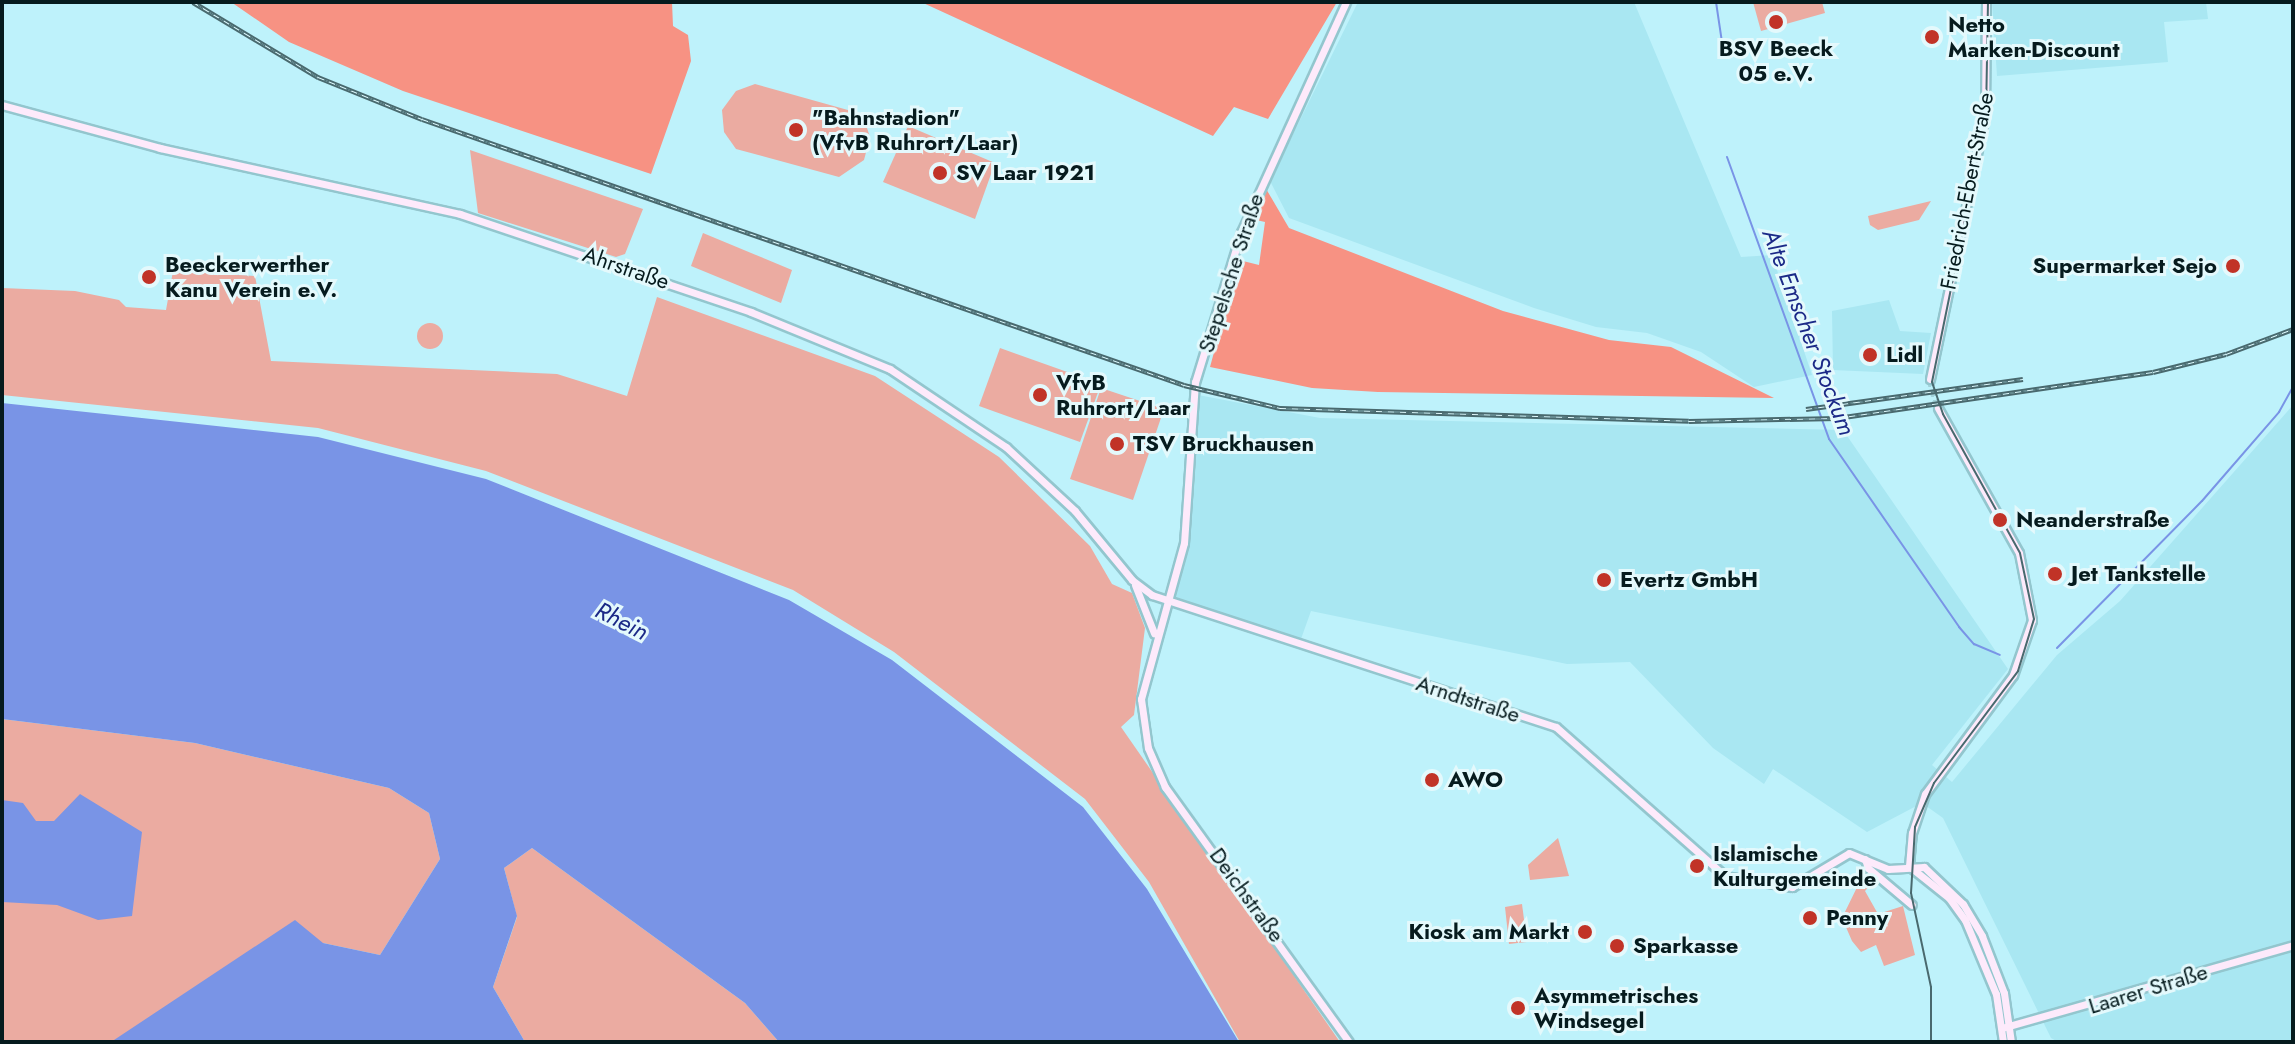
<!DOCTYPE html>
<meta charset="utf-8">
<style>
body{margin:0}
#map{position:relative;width:2295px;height:1044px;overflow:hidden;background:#bef2fb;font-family:Jost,sans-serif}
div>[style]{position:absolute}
.built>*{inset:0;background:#a9e7f2}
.green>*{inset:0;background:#ebaba1}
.round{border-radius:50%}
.forest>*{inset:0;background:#f79283}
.water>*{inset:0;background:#7994e6}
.stream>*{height:2px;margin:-1px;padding:0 1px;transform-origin:1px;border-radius:1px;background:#7994e6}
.secondary-tunnel>*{height:7px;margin-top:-3.5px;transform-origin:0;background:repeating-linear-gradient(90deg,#a2d2da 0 7px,transparent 0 10.5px)}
.roads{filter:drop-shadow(2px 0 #93c6ce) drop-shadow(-2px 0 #93c6ce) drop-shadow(0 2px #93c6ce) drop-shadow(0 -2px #93c6ce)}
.secondary>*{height:7px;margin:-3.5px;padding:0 3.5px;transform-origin:3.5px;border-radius:3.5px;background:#fdeafb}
.tram>*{height:2px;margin:-1px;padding:0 1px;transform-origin:1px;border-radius:1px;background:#49696e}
.rail>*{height:5px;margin-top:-2.5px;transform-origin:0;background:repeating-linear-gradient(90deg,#e4f9fc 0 6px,#49696e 0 12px);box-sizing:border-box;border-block:2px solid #49696e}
.dots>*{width:22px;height:22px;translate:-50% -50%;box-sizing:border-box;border:4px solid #e4f9fc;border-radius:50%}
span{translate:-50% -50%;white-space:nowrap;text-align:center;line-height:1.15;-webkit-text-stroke:6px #e4f9fc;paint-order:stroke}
.poi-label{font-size:22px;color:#061b1e;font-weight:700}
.left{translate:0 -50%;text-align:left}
.right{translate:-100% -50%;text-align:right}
.street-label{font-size:22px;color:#061b1e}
.water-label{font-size:24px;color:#1b2987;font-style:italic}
.frame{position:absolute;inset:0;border:4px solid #061b1e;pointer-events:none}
</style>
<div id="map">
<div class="built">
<i style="clip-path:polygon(1358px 2px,1634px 2px,1741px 257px,1772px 255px,1812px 375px,1754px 387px,1701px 352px,1647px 333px,1596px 327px,1534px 308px,1289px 218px,1270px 181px)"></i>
<i style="clip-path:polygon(1992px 2px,2206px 2px,2208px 19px,2164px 22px,2168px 62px,1997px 76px)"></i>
<i style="clip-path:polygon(1889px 300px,1900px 331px,1931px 333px,1923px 374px,1833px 370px,1832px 311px)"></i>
<i style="clip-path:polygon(1198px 395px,1320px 418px,1843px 430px,2008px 669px,1932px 765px,1952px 782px,2057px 655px,2120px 601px,2293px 405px,2293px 1042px,2058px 1042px,2051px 1038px,1943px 818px,1922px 803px,1867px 832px,1773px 769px,1764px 784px,1713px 748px,1630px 662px,1567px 664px,1311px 611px,1301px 639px,1171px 598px,1189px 544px)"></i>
</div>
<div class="green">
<i style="clip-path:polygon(1753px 2px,1822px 2px,1825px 13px,1761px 31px)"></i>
<i style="clip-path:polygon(755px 84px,855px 112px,864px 119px,870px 137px,864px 160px,839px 177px,736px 149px,724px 132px,722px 110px,736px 91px)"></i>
<i style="clip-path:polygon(908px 126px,995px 163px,975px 219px,883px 182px)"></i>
<i style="clip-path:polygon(470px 150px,643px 209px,625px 254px,616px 257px,478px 213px)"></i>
<i style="clip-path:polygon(1931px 201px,1919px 220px,1878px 230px,1870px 225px,1868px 216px)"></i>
<i style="clip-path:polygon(703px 233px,792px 270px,781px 303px,691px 266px)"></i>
<i style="clip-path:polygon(173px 271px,255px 276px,271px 361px,557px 374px,627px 396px,657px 297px,875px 376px,999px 457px,1090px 546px,1112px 584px,1132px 593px,1145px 628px,1134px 715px,1121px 727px,1340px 1042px,1240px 1042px,1149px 882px,1085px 799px,894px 652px,793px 590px,486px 471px,318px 428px,2px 395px,2px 288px,75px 291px,119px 300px,126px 307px,166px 310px)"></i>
<i class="round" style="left:417px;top:323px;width:26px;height:26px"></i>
<i style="clip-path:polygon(1000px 348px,1101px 384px,1080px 442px,979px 406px)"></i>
<i style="clip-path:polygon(1101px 388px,1164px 409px,1133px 500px,1070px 479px)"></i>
<i style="clip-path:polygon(2px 719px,195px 743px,389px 788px,429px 813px,440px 859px,380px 955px,323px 943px,111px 1042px,2px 1042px)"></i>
<i style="clip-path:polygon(1558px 838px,1569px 876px,1530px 880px,1528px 865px)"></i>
<i style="clip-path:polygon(532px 848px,745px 1003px,779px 1042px,525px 1042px,493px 987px,517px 917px,504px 868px)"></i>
<i style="clip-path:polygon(1864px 873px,1875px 880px,1865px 891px,1878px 914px,1903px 906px,1915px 955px,1884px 966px,1876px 945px,1861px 952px,1852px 941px,1842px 918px)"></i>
<i style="clip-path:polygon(1522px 904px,1527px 942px,1509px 944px,1505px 907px)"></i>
</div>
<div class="forest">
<i style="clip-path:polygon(231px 2px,672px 2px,673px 26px,688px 35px,691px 61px,651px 174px,403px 91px,289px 42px)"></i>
<i style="clip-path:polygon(921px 2px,1337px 2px,1268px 119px,1234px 107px,1213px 136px)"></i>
<i style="clip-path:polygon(1265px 187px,1289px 228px,1503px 311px,1609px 340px,1671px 347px,1774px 398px,1378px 392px,1312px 388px,1210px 367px,1239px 260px,1259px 265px,1265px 222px,1252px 219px)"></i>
</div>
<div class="water">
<i style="clip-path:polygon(2px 403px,318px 437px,486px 479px,789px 600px,892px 660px,1083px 807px,1147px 889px,1239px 1042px,779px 1042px,745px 1003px,532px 848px,504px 868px,517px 916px,493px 987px,525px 1042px,111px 1042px,295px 920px,323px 943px,380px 955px,440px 859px,429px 813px,389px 788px,195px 743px,2px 719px)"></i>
<i style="clip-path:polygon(80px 794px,142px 832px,132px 916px,98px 920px,57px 905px,2px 902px,2px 800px,23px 803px,36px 821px,54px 821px)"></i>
</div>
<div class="stream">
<i style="left:1716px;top:2px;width:40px;rotate:81.5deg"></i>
<i style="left:1727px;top:157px;width:300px;rotate:70.1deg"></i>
<i style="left:1829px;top:439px;width:229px;rotate:55.3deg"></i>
<i style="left:1959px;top:627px;width:23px;rotate:49deg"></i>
<i style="left:1974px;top:644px;width:28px;rotate:23deg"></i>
<i style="left:2057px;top:648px;width:206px;rotate:-45.4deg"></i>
<i style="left:2202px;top:501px;width:118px;rotate:-49.1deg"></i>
<i style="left:2279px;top:412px;width:29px;rotate:-61deg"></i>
</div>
<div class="secondary-tunnel">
<i style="left:1930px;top:379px;width:30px;rotate:75deg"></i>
</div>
<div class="roads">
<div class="secondary">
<i style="left:1346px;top:2px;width:253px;rotate:114.5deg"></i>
<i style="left:1241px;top:232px;width:157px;rotate:107deg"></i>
<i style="left:1195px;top:382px;width:161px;rotate:93.9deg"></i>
<i style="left:1184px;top:543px;width:162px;rotate:105.4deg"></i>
<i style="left:1141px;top:699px;width:49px;rotate:81.9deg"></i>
<i style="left:1148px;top:748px;width:43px;rotate:66.4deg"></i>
<i style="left:1165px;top:787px;width:314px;rotate:54.2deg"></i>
<i style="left:2px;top:105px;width:164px;rotate:15.2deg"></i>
<i style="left:160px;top:148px;width:307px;rotate:12.4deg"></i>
<i style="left:460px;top:214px;width:307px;rotate:18.6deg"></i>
<i style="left:751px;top:312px;width:150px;rotate:22.3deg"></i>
<i style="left:890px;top:369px;width:140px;rotate:33.9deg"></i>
<i style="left:1006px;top:447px;width:94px;rotate:42.8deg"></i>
<i style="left:1075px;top:511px;width:89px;rotate:50.4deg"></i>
<i style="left:1132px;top:580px;width:25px;rotate:37deg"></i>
<i style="left:1152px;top:595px;width:425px;rotate:18.1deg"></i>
<i style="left:1556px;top:727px;width:225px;rotate:41.4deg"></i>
<i style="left:1725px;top:876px;width:68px;rotate:9.3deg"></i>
<i style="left:1792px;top:887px;width:66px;rotate:-30.8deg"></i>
<i style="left:1849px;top:853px;width:42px;rotate:22.3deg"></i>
<i style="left:1888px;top:869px;width:36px;rotate:-3deg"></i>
<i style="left:1924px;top:867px;width:54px;rotate:43.5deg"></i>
<i style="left:1963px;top:904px;width:37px;rotate:59deg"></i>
<i style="left:1982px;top:936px;width:61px;rotate:68.9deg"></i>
<i style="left:2004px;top:993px;width:49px;rotate:81.9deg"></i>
<i style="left:1930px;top:379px;width:270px;rotate:-78.2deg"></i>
<i style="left:1985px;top:115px;width:113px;rotate:-89.5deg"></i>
<i style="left:1135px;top:585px;width:52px;rotate:68.4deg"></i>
<i style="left:1865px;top:859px;width:9px;rotate:72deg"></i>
<i style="left:1868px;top:868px;width:57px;rotate:40.1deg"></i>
<i style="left:1909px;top:866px;width:33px;rotate:-85deg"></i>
<i style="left:1912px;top:833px;width:41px;rotate:-71.6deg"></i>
<i style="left:1925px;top:794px;width:148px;rotate:-53.5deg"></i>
<i style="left:2013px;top:675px;width:58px;rotate:-70.9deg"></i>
<i style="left:2032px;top:620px;width:68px;rotate:-101deg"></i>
<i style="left:2019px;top:553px;width:166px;rotate:-119.2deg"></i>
<i style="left:1909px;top:866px;width:51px;rotate:38.7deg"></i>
<i style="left:1949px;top:898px;width:27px;rotate:54deg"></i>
<i style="left:1965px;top:920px;width:80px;rotate:67.3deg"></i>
<i style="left:1996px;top:994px;width:49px;rotate:81.7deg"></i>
<i style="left:2002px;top:1028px;width:303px;rotate:-15.9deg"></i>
</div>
</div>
<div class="tram">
<i style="left:1931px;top:1042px;width:55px;rotate:-90deg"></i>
<i style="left:1931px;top:987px;width:96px;rotate:-102deg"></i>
<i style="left:1911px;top:893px;width:66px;rotate:-86.5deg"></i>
<i style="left:1915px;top:827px;width:48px;rotate:-66.6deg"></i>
<i style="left:1934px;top:783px;width:140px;rotate:-53.1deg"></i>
<i style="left:2018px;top:671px;width:54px;rotate:-72.9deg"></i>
<i style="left:2034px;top:619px;width:67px;rotate:-102deg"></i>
<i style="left:2020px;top:553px;width:159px;rotate:-119deg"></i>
<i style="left:1943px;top:414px;width:34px;rotate:-109deg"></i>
<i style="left:1932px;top:382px;width:271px;rotate:-78.5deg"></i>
<i style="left:1986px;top:116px;width:114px;rotate:-89deg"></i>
</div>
<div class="rail">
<i style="left:193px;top:2px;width:146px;rotate:31deg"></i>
<i style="left:318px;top:77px;width:112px;rotate:22deg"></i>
<i style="left:422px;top:119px;width:807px;rotate:19.24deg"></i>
<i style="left:1184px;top:385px;width:99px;rotate:13.5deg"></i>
<i style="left:1280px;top:408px;width:409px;rotate:1.8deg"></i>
<i style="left:1689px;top:421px;width:148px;rotate:-1.2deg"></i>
<i style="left:1837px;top:418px;width:319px;rotate:-8.3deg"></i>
<i style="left:2153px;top:372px;width:75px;rotate:-13.9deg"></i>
<i style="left:2226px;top:354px;width:72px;rotate:-20.5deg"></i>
<i style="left:1806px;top:409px;width:219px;rotate:-7.9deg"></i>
</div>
<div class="dots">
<i style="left:1776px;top:22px;background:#c13327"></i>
<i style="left:1932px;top:37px;background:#c13327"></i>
<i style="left:796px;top:130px;background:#c13327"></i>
<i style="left:940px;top:173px;background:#c13327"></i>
<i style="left:2233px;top:266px;background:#c13327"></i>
<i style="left:149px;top:277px;background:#c13327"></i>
<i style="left:1870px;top:355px;background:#c13327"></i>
<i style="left:1040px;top:395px;background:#c13327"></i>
<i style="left:1117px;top:444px;background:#c13327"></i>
<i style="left:2000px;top:520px;background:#c13327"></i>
<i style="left:2055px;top:574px;background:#c13327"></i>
<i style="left:1604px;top:580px;background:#c13327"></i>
<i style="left:1432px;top:780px;background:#c13327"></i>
<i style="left:1697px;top:866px;background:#c13327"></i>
<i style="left:1810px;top:918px;background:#c13327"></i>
<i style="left:1585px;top:932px;background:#c13327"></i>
<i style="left:1617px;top:946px;background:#c13327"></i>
<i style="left:1518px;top:1008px;background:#c13327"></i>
</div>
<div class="poi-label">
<span class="left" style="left:1948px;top:37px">Netto<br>Marken-Discount</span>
<span style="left:1776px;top:61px">BSV Beeck<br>05 e.V.</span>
<span class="left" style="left:812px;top:130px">"Bahnstadion"<br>(VfvB Ruhrort/Laar)</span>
<span class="left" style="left:956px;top:173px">SV Laar 1921</span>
<span class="left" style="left:165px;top:277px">Beeckerwerther<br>Kanu Verein e.V.</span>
<span class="right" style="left:2217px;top:266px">Supermarket Sejo</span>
<span class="left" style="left:1886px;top:355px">Lidl</span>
<span class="left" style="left:1056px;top:395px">VfvB<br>Ruhrort/Laar</span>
<span class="left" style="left:1133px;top:444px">TSV Bruckhausen</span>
<span class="left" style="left:2016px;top:520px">Neanderstraße</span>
<span class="left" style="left:2071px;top:574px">Jet Tankstelle</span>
<span class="left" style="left:1620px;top:580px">Evertz GmbH</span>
<span class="left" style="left:1448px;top:780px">AWO</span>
<span class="left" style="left:1713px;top:866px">Islamische<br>Kulturgemeinde</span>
<span class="left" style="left:1826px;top:918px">Penny</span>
<span class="right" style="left:1569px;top:932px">Kiosk am Markt</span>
<span class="left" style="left:1633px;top:946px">Sparkasse</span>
<span class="left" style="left:1534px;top:1008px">Asymmetrisches<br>Windsegel</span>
</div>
<div class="street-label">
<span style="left:1967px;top:191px;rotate:-79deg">Friedrich-Ebert-Straße</span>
<span style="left:626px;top:268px;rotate:19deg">Ahrstraße</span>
<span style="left:1231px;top:273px;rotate:-72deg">Stepelsche Straße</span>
<span style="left:1468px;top:699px;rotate:18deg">Arndtstraße</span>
<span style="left:1247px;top:895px;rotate:54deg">Deichstraße</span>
<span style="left:2148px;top:989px;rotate:-17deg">Laarer Straße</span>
</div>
<div class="water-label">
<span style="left:1809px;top:332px;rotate:69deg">Alte Emscher Stockum</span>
<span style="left:622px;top:621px;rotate:27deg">Rhein</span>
</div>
<div class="frame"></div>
</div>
